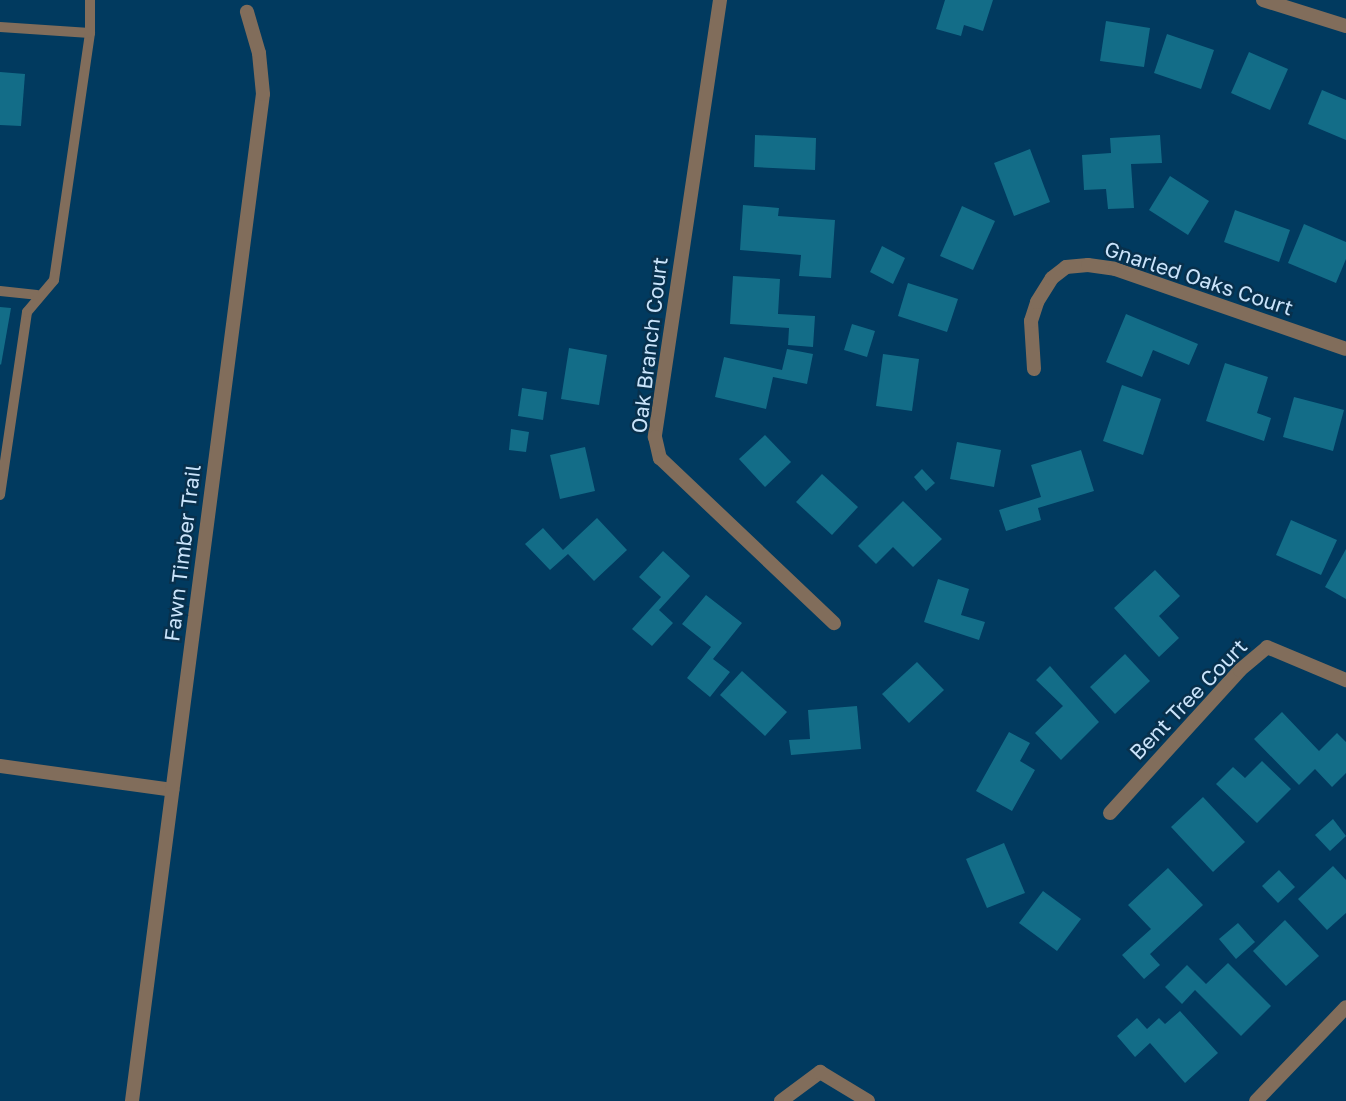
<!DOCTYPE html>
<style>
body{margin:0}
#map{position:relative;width:1346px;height:1101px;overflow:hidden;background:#013a5f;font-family:"Golos Text",sans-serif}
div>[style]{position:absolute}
.building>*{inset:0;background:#136d88}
.service>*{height:10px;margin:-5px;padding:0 5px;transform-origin:5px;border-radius:5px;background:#816d5b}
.minor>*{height:14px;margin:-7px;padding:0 7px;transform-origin:7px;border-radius:7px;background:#816d5b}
.tertiary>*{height:14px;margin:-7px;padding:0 7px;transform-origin:7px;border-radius:7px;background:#816d5b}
span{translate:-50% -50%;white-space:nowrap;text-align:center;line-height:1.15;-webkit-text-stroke:5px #08304c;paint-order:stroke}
.street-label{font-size:21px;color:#cae4fb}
</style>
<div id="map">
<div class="building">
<i style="clip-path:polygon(945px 0,993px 0,983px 31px,964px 25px,961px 36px,936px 29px)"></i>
<i style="clip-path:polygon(1106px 21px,1150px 28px,1144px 67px,1100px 61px)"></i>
<i style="clip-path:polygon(1167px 34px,1214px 50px,1201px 89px,1154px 73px)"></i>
<i style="clip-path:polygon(1249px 52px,1288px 69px,1270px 110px,1231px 93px)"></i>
<i style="clip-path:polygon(0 72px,25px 74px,21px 126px,0 125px)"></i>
<i style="clip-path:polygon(1322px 90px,1346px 100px,1346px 140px,1308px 124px)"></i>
<i style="clip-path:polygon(755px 135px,816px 138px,815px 170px,754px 167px)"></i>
<i style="clip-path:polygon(1160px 135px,1162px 163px,1131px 164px,1134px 208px,1108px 209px,1106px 189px,1084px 190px,1082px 155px,1111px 153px,1110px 138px)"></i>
<i style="clip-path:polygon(1030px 149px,1050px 202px,1014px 216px,994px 163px)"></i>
<i style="clip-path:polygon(1170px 176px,1209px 201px,1188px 235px,1149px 210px)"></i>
<i style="clip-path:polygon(743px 205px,779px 208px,778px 216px,835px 220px,831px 278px,799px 276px,801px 255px,740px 250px)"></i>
<i style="clip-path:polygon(962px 206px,995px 221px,973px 270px,940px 256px)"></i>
<i style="clip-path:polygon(1235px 210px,1290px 230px,1279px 262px,1224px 242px)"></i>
<i style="clip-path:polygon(1304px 224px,1346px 242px,1346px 259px,1336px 283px,1288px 263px)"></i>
<i style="clip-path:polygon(882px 246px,905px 258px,893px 284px,870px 272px)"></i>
<i style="clip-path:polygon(733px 276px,780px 279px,778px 314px,815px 316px,813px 347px,788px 345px,789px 328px,730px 324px)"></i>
<i style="clip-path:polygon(908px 283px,958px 299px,947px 332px,898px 316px)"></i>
<i style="clip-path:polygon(0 307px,11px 308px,1px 365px,0 364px)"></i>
<i style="clip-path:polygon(1126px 314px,1198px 344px,1189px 365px,1153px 350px,1142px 377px,1106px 362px)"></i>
<i style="clip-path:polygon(852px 324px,875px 331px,867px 357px,844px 350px)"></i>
<i style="clip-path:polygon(569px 348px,607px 355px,599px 405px,561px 399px)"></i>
<i style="clip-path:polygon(787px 349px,813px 354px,807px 384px,773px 377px,766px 409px,715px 397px,724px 357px,782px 370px)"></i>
<i style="clip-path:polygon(883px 354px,919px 359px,912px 411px,876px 406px)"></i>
<i style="clip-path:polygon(1225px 363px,1268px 377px,1257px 413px,1271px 418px,1264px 441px,1206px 421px)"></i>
<i style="clip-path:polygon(1122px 385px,1161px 399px,1143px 455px,1103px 441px)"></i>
<i style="clip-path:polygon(522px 388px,547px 392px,543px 420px,518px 416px)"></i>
<i style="clip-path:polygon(1294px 397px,1344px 410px,1333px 451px,1283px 437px)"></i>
<i style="clip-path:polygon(511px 429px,529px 432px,526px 452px,509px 450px)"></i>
<i style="clip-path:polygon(765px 435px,791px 462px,765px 487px,739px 459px)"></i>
<i style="clip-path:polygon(957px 442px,1001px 450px,994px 487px,950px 479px)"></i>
<i style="clip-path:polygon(585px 447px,595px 491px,560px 499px,550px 455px)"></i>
<i style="clip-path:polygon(1081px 450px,1094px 491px,1038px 508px,1041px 520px,1006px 531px,999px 510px,1041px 497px,1031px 465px)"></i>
<i style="clip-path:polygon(922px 469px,935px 483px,926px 491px,914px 477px)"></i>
<i style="clip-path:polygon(822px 474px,858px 507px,832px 535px,796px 502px)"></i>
<i style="clip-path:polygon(903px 501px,942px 539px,913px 567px,893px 547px,876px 564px,858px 546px)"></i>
<i style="clip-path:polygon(597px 518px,627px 550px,594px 581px,568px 554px,550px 570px,525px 544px,543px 528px,563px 550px)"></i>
<i style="clip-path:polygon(1291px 520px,1337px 540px,1321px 575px,1276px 555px)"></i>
<i style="clip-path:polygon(1346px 549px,1346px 599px,1325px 587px)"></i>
<i style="clip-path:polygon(663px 551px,690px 576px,659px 610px,673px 623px,652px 646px,632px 629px,661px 597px,639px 577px)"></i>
<i style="clip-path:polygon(1155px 570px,1180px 596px,1159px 616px,1179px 638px,1159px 657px,1114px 608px)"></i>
<i style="clip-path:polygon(938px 579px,969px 589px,961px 615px,985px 622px,979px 640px,924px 622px)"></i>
<i style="clip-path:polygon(706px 595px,742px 623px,713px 659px,730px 672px,710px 697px,687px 678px,711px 647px,682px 624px)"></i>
<i style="clip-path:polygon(1125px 654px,1150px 681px,1115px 714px,1090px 687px)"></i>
<i style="clip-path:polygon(917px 662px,944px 690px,909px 723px,882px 694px)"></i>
<i style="clip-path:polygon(1050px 666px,1099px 722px,1061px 760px,1035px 733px,1063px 706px,1036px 680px)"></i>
<i style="clip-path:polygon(742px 671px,787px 712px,765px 736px,720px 695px)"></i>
<i style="clip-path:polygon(857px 706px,861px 749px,791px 755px,789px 740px,810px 739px,808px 710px)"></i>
<i style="clip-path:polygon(1282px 712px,1319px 751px,1337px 733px,1346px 742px,1346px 773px,1332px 787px,1315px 769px,1299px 785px,1254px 739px)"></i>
<i style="clip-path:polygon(1009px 732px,1030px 743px,1020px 761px,1035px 770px,1012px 811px,976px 791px)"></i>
<i style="clip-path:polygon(1262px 761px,1291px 789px,1257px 823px,1216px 784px,1233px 767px,1245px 778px)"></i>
<i style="clip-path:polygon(1203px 797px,1245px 842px,1213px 872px,1171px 827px)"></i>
<i style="clip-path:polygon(1333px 819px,1346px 836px,1330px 851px,1315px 835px)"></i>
<i style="clip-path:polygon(1004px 843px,1025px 893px,987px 908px,966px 859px)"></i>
<i style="clip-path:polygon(1333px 866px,1346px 880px,1346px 913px,1327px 930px,1298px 899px)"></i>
<i style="clip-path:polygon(1168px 868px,1203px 905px,1150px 954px,1160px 965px,1144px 979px,1122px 955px,1151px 929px,1128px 905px)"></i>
<i style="clip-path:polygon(1279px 870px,1295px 887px,1278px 903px,1262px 886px)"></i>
<i style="clip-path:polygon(1043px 891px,1081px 919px,1057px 951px,1019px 923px)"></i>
<i style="clip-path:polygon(1285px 920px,1319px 956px,1286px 986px,1253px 951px)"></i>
<i style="clip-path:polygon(1238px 923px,1255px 942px,1236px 959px,1219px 939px)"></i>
<i style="clip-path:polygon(1228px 963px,1271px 1006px,1241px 1036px,1195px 990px,1182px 1004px,1165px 987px,1187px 965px,1206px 984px)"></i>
<i style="clip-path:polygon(1180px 1011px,1218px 1053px,1185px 1083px,1150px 1043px,1135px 1057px,1117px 1036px,1137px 1018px,1147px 1029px,1159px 1018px,1165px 1024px)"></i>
</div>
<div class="service">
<i style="left:0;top:27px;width:90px;rotate:3.8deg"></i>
<i style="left:0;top:291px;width:37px;rotate:6deg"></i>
<i style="left:0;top:495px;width:185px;rotate:-81.6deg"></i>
<i style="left:27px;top:312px;width:42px;rotate:-49.8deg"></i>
<i style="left:54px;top:280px;width:250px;rotate:-81.7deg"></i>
<i style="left:90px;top:33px;width:33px;rotate:-90deg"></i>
</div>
<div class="minor">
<i style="left:720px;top:0;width:442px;rotate:98.5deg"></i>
<i style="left:655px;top:437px;width:22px;rotate:77deg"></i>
<i style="left:660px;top:458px;width:240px;rotate:43.5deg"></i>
<i style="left:1034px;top:369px;width:48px;rotate:-93.6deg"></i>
<i style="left:1031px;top:321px;width:20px;rotate:-72deg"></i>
<i style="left:1037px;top:302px;width:28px;rotate:-58deg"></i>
<i style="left:1052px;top:278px;width:18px;rotate:-38deg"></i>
<i style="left:1066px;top:267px;width:22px;rotate:-5deg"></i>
<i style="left:1088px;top:265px;width:27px;rotate:8deg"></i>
<i style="left:1115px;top:269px;width:244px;rotate:19.1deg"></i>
<i style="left:0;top:766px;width:174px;rotate:7.9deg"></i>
<i style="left:1110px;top:813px;width:193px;rotate:-47.7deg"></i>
<i style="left:1240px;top:670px;width:35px;rotate:-40deg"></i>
<i style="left:1267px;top:647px;width:86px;rotate:22.7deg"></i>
<i style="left:132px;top:1101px;width:1015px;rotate:-82.59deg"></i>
<i style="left:263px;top:94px;width:41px;rotate:-95.6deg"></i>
<i style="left:259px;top:53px;width:43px;rotate:-106.3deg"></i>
<i style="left:781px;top:1101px;width:49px;rotate:-36.6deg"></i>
<i style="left:820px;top:1072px;width:56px;rotate:31.1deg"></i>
<i style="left:1256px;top:1101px;width:130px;rotate:-46.2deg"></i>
</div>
<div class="tertiary">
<i style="left:1263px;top:0;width:87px;rotate:17.4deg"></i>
</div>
<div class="street-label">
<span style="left:1199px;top:278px;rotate:18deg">Gnarled Oaks Court</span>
<span style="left:649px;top:345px;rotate:-83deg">Oak Branch Court</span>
<span style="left:182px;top:553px;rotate:-83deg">Fawn Timber Trail</span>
<span style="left:1188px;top:699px;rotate:-46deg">Bent Tree Court</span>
</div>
</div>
